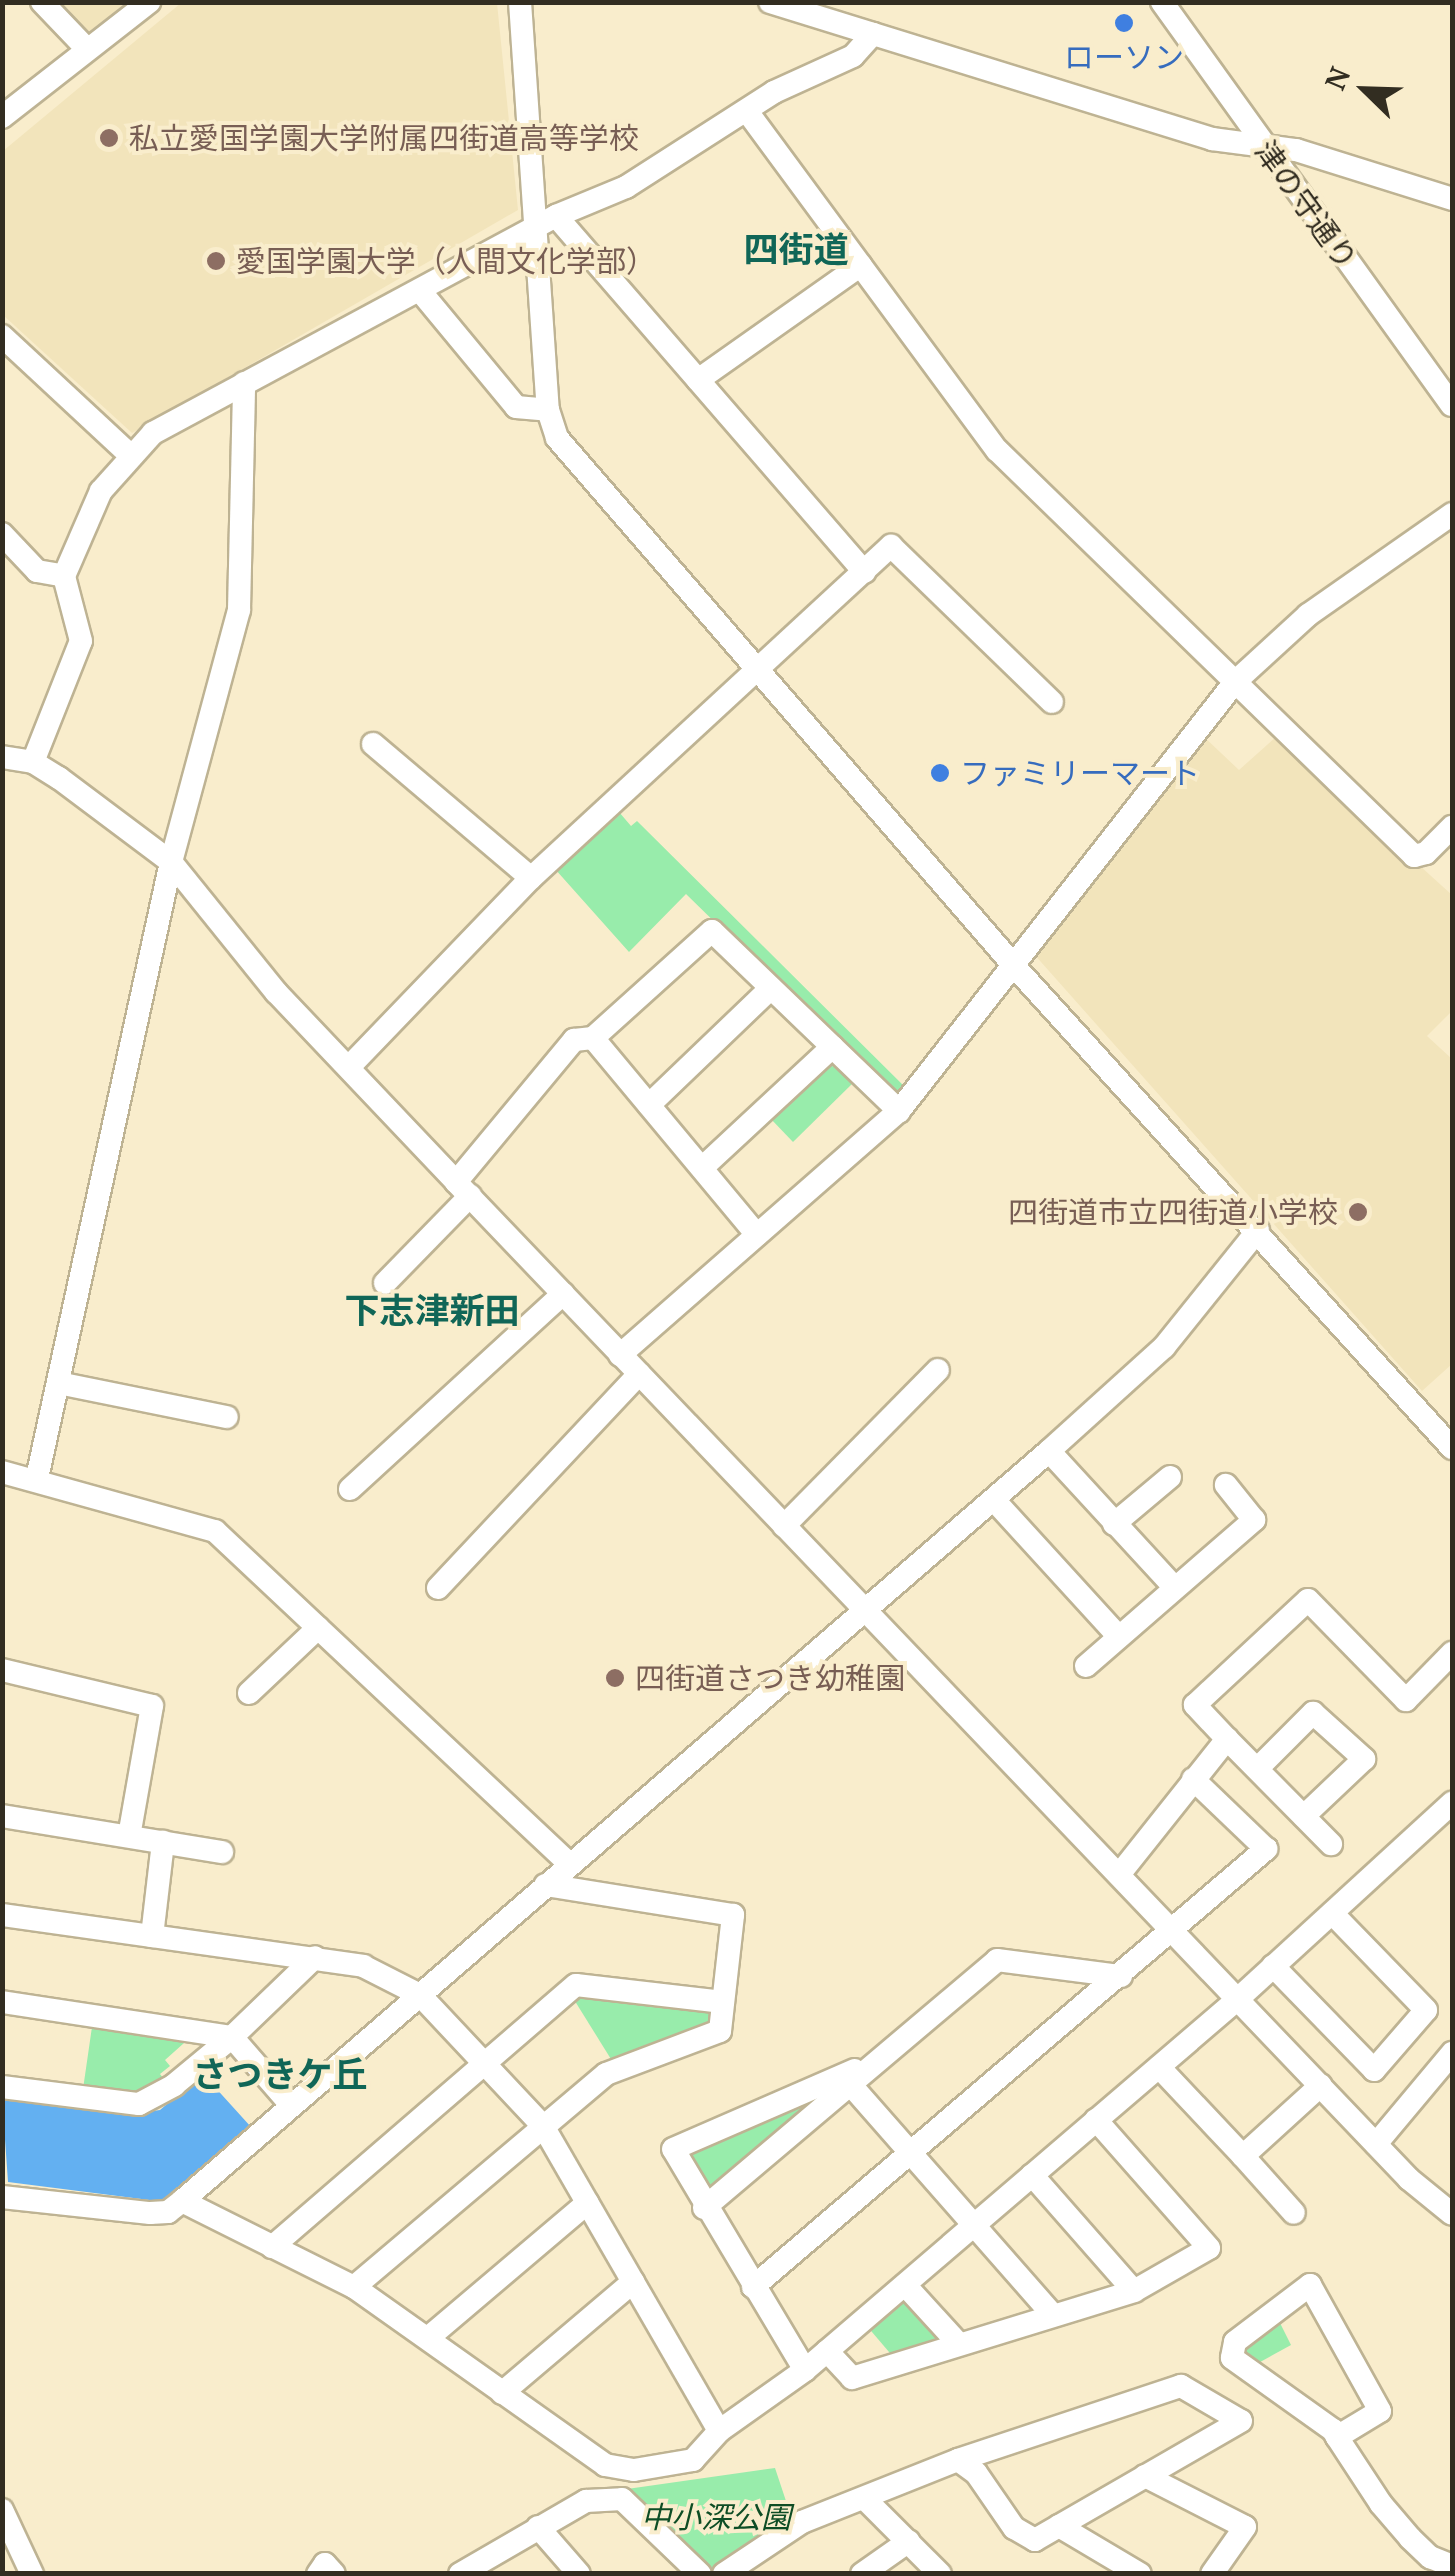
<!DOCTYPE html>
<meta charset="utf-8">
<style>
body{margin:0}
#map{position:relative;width:1455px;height:2576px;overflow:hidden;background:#f9edcc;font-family:"PT Serif","Noto Sans JP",serif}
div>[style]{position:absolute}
.built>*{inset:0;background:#f2e4bb}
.green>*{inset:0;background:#98ecab}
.water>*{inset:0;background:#63b0f1}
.roads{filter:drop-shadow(2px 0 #beb393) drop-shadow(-2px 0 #beb393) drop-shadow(0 2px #beb393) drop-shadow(0 -2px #beb393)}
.minor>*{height:22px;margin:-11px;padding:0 11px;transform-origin:11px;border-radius:11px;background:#fff}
.dots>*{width:28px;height:28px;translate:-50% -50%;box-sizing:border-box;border:5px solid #f9edcc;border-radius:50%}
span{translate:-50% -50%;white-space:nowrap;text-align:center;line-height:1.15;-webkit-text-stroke:8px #f9edcc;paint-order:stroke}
.shop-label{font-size:30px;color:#366cbe}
.left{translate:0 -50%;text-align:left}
.education-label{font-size:30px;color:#785e54}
.right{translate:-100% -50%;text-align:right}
.street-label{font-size:30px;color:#322d21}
.park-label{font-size:30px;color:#0e4d25;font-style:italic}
.quarter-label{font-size:35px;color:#106657;font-weight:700}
.frame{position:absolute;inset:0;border:5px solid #322d21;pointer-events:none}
.north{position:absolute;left:1315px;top:40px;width:100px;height:100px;-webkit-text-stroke:8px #f9edcc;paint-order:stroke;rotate:293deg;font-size:28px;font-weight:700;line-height:40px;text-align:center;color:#322d21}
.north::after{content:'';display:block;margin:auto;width:35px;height:45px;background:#322d21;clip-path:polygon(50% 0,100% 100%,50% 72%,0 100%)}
</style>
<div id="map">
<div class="built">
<i style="clip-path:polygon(53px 3px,133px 3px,91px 33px)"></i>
<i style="clip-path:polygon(181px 3px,497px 3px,518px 210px,132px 433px,3px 315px,3px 151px)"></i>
<i style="clip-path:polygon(1202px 735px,1239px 770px,1277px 736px,1452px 895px,1452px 1011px,1427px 1036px,1452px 1059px,1452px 1364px,1422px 1391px,1033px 953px)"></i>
</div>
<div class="green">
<i style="clip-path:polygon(619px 812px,631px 826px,637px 821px,909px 1091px,895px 1098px,686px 894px,629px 952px,555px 869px)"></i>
<i style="clip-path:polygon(827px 1062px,854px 1082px,793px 1142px,770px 1118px)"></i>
<i style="clip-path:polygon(580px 1992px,717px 2007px,716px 2028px,614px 2064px,573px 1998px)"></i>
<i style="clip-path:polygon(93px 2020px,193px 2035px,165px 2060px,170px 2066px,160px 2074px,166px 2082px,145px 2094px,83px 2089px)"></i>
<i style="clip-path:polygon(836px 2087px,706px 2201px,683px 2152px)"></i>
<i style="clip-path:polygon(904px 2291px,951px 2341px,895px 2359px,866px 2325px)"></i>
<i style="clip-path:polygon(1279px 2321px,1291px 2345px,1251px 2367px,1241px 2347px)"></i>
<i style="clip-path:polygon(775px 2468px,792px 2519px,711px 2570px,620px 2490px)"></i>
</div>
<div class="water">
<i style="clip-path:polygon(203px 2074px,251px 2127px,165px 2202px,8px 2182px,2px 2097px,133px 2114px,160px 2110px)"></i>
</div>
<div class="roads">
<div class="minor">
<i style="left:42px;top:2px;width:64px;rotate:46.3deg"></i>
<i style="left:520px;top:2px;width:409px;rotate:86.1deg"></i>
<i style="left:548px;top:410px;width:29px;rotate:72deg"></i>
<i style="left:557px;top:438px;width:700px;rotate:49.11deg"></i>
<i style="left:1015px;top:967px;width:650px;rotate:47.74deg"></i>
<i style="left:770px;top:2px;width:463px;rotate:17.2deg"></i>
<i style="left:1212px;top:139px;width:85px;rotate:7.5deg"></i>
<i style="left:1296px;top:150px;width:164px;rotate:17.4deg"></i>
<i style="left:1162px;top:2px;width:496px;rotate:54.3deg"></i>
<i style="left:749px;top:114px;width:418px;rotate:53.6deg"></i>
<i style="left:997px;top:450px;width:582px;rotate:44.23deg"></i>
<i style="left:1414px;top:856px;width:12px;rotate:-14deg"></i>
<i style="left:1426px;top:853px;width:37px;rotate:-45deg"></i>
<i style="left:2px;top:117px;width:187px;rotate:-38deg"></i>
<i style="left:556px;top:216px;width:471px;rotate:49.1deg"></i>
<i style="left:421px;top:292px;width:149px;rotate:50.4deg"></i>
<i style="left:516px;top:407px;width:32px;rotate:5deg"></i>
<i style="left:2px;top:336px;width:175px;rotate:42.9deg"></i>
<i style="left:698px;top:380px;width:199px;rotate:-35.2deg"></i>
<i style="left:2px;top:534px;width:51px;rotate:46.6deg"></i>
<i style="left:37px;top:571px;width:27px;rotate:10deg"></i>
<i style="left:373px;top:744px;width:207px;rotate:40.3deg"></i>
<i style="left:2px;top:757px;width:31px;rotate:9deg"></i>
<i style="left:33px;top:762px;width:31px;rotate:32deg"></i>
<i style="left:59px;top:778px;width:140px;rotate:36.9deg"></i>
<i style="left:171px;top:862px;width:167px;rotate:51.1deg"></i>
<i style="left:276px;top:992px;width:262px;rotate:46.5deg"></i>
<i style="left:456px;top:1182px;width:1379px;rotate:46.29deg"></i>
<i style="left:1409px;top:2179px;width:55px;rotate:39.1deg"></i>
<i style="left:33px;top:762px;width:130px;rotate:-68.4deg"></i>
<i style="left:81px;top:641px;width:67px;rotate:-104.7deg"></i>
<i style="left:64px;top:576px;width:93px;rotate:-66.5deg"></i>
<i style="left:101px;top:491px;width:78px;rotate:-48.1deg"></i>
<i style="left:153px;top:433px;width:458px;rotate:-28.3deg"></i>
<i style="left:556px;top:216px;width:76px;rotate:-22.5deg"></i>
<i style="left:626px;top:187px;width:176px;rotate:-32.7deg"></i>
<i style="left:774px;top:92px;width:87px;rotate:-24.5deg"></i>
<i style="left:853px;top:56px;width:30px;rotate:-48deg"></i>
<i style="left:593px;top:1038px;width:256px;rotate:50.2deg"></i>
<i style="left:349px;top:1067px;width:262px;rotate:-46.1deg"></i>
<i style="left:531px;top:878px;width:490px;rotate:-42.7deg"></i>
<i style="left:891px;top:546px;width:224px;rotate:44.1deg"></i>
<i style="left:649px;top:1105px;width:169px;rotate:-43.8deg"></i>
<i style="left:702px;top:1168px;width:178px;rotate:-42.9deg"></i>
<i style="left:456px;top:1182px;width:185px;rotate:-50.3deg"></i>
<i style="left:574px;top:1040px;width:19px;rotate:-6deg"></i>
<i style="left:593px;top:1038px;width:160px;rotate:-42deg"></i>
<i style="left:712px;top:931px;width:260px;rotate:43.9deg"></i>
<i style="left:385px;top:1283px;width:122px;rotate:-45.7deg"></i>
<i style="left:620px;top:1355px;width:371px;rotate:-41.2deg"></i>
<i style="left:899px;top:1111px;width:545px;rotate:-51.93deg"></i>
<i style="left:1235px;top:682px;width:99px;rotate:-42.5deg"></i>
<i style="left:1308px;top:615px;width:176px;rotate:-35deg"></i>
<i style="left:58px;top:1383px;width:172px;rotate:11.4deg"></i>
<i style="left:1049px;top:1451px;width:186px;rotate:47.4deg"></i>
<i style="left:2px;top:1472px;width:221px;rotate:15.5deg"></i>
<i style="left:215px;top:1531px;width:486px;rotate:43.2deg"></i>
<i style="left:37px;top:1478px;width:630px;rotate:-77.73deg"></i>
<i style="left:171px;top:862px;width:261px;rotate:-74.9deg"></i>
<i style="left:239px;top:610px;width:227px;rotate:-88.7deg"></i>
<i style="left:350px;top:1489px;width:289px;rotate:-42.5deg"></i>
<i style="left:994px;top:1500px;width:185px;rotate:47.6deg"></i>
<i style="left:1114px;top:1524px;width:73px;rotate:-40deg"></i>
<i style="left:784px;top:1526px;width:219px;rotate:-45.4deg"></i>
<i style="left:438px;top:1588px;width:294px;rotate:-46.8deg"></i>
<i style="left:1086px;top:1666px;width:223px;rotate:-41deg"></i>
<i style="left:1254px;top:1520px;width:45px;rotate:-128.7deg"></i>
<i style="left:2px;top:1670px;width:154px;rotate:13.5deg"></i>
<i style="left:152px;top:1706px;width:132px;rotate:100deg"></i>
<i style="left:249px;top:1693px;width:95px;rotate:-43.3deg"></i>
<i style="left:1227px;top:1739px;width:148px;rotate:45.3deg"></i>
<i style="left:1258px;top:1768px;width:78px;rotate:-45deg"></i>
<i style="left:1313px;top:1713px;width:69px;rotate:42deg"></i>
<i style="left:1364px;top:1759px;width:83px;rotate:136.5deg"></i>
<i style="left:2px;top:1816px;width:223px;rotate:9.3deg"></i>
<i style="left:1122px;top:1871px;width:169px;rotate:-51.5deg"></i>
<i style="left:1227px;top:1739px;width:47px;rotate:-133.3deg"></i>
<i style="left:1195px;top:1705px;width:154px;rotate:-42.9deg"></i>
<i style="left:1308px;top:1600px;width:140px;rotate:45.6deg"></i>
<i style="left:1406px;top:1700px;width:66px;rotate:-45.6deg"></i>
<i style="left:2px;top:1915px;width:365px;rotate:8deg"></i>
<i style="left:363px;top:1966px;width:64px;rotate:27deg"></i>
<i style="left:420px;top:1995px;width:180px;rotate:46.8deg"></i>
<i style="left:543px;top:2126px;width:352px;rotate:60deg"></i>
<i style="left:152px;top:1936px;width:95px;rotate:-83.3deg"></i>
<i style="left:1273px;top:1966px;width:145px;rotate:45.8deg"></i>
<i style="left:1374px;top:2070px;width:79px;rotate:-49.1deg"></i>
<i style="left:1426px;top:2010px;width:135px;rotate:-134.1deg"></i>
<i style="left:2px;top:2002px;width:233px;rotate:8.7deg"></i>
<i style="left:232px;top:2037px;width:115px;rotate:-43.9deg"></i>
<i style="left:1159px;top:2067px;width:122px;rotate:46.7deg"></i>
<i style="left:1243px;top:2156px;width:105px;rotate:-42.3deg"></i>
<i style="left:843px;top:2076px;width:314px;rotate:48.7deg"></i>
<i style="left:2px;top:2087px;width:138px;rotate:7.1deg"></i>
<i style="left:139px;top:2104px;width:40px;rotate:-28deg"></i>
<i style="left:174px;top:2085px;width:75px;rotate:-39.6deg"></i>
<i style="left:232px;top:2037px;width:91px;rotate:49deg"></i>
<i style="left:1376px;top:2144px;width:119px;rotate:-50.1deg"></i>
<i style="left:1243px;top:2156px;width:76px;rotate:48.2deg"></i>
<i style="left:1032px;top:2175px;width:154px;rotate:48.7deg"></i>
<i style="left:2px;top:2197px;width:149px;rotate:6.2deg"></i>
<i style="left:150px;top:2213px;width:18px;rotate:-3deg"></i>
<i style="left:168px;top:2212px;width:18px;rotate:-38deg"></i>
<i style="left:182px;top:2201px;width:1146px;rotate:-40.86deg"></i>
<i style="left:1049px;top:1451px;width:155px;rotate:-42.1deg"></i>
<i style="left:1164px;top:1347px;width:150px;rotate:-51.2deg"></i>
<i style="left:182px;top:2201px;width:192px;rotate:26.6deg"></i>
<i style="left:354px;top:2287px;width:308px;rotate:35.3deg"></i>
<i style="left:605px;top:2465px;width:29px;rotate:10deg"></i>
<i style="left:634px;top:2470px;width:60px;rotate:-9.6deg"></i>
<i style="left:693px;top:2460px;width:39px;rotate:-48deg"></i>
<i style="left:719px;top:2431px;width:105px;rotate:-35.3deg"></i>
<i style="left:805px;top:2370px;width:572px;rotate:-40.6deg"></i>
<i style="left:1239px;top:1998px;width:289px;rotate:-42.5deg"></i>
<i style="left:704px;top:2208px;width:384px;rotate:-40.2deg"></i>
<i style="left:997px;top:1960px;width:125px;rotate:7.4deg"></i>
<i style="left:272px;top:2247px;width:401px;rotate:-40.8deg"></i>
<i style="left:576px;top:1985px;width:148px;rotate:6.6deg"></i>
<i style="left:905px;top:2285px;width:79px;rotate:47.6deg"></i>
<i style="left:354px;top:2287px;width:330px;rotate:-40.2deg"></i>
<i style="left:606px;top:2074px;width:122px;rotate:-20.7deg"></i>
<i style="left:720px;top:2031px;width:117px;rotate:-83.6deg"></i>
<i style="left:733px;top:1915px;width:190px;rotate:-170.9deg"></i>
<i style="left:753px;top:2287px;width:675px;rotate:-40.49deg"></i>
<i style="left:1266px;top:1849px;width:101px;rotate:-136.2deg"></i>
<i style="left:428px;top:2338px;width:209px;rotate:-40.3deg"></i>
<i style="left:827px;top:2351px;width:37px;rotate:47deg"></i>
<i style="left:852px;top:2378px;width:295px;rotate:-17.1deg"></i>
<i style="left:1134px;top:2291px;width:86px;rotate:-29.8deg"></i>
<i style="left:1209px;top:2248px;width:171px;rotate:-131.4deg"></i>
<i style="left:805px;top:2370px;width:257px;rotate:-120.8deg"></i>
<i style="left:673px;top:2149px;width:198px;rotate:-23.5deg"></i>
<i style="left:502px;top:2393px;width:172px;rotate:-40.3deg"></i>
<i style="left:1337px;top:2437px;width:50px;rotate:-31.2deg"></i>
<i style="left:1380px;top:2411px;width:144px;rotate:-119.1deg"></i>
<i style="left:1310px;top:2285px;width:94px;rotate:142.8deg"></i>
<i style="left:1235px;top:2342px;width:16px;rotate:101deg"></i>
<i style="left:1232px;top:2358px;width:124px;rotate:35.5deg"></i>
<i style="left:1333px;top:2430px;width:8px;rotate:60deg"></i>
<i style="left:1337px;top:2437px;width:80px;rotate:56.7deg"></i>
<i style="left:1381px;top:2504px;width:45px;rotate:49.5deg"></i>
<i style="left:1410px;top:2538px;width:28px;rotate:44deg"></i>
<i style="left:1430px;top:2557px;width:24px;rotate:22deg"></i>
<i style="left:1145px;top:2476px;width:112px;rotate:27deg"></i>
<i style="left:1245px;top:2527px;width:57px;rotate:125.1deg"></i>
<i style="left:867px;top:2501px;width:103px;rotate:45deg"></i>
<i style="left:2px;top:2510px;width:71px;rotate:64.9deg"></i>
<i style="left:1059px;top:2526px;width:94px;rotate:30.7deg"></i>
<i style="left:538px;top:2527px;width:62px;rotate:48.9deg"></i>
<i style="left:318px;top:2574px;width:12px;rotate:-55deg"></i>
<i style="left:325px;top:2564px;width:13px;rotate:48deg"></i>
<i style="left:460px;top:2574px;width:146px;rotate:-30.1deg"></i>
<i style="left:586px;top:2501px;width:36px;rotate:-3deg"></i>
<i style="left:622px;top:2499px;width:108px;rotate:43.9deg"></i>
<i style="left:724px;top:2574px;width:94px;rotate:-33.7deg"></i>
<i style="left:802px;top:2522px;width:168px;rotate:-21.7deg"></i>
<i style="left:958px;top:2460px;width:235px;rotate:-18.4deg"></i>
<i style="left:1181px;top:2386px;width:69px;rotate:30.3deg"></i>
<i style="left:1241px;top:2421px;width:238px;rotate:150deg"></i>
<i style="left:1035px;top:2540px;width:24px;rotate:-150deg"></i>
<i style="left:1014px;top:2528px;width:67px;rotate:-124.6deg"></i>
<i style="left:976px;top:2473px;width:22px;rotate:-144deg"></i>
<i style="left:862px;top:2574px;width:57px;rotate:-35.1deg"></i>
</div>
</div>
<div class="dots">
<i style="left:1124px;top:23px;background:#3f7fe0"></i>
<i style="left:109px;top:138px;background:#8d6e63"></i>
<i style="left:216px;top:261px;background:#8d6e63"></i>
<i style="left:940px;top:773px;background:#3f7fe0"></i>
<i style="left:1358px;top:1212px;background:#8d6e63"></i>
<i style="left:615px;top:1678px;background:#8d6e63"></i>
</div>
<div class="shop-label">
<span style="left:1124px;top:57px">ローソン</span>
<span class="left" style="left:960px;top:773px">ファミリーマート</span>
</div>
<div class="education-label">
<span class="left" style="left:129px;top:138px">私立愛国学園大学附属四街道高等学校</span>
<span class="left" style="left:236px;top:261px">愛国学園大学（人間文化学部）</span>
<span class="right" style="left:1338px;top:1212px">四街道市立四街道小学校</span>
<span class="left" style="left:635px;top:1678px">四街道さつき幼稚園</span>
</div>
<div class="street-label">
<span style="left:1306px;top:205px;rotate:54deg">津の守通り</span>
</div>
<div class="park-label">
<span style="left:716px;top:2517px">中小深公園</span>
</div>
<div class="quarter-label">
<span style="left:796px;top:249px">四街道</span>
<span style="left:432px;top:1310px">下志津新田</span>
<span style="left:280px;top:2074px">さつきケ丘</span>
</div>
<div class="frame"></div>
<div class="north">N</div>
</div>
